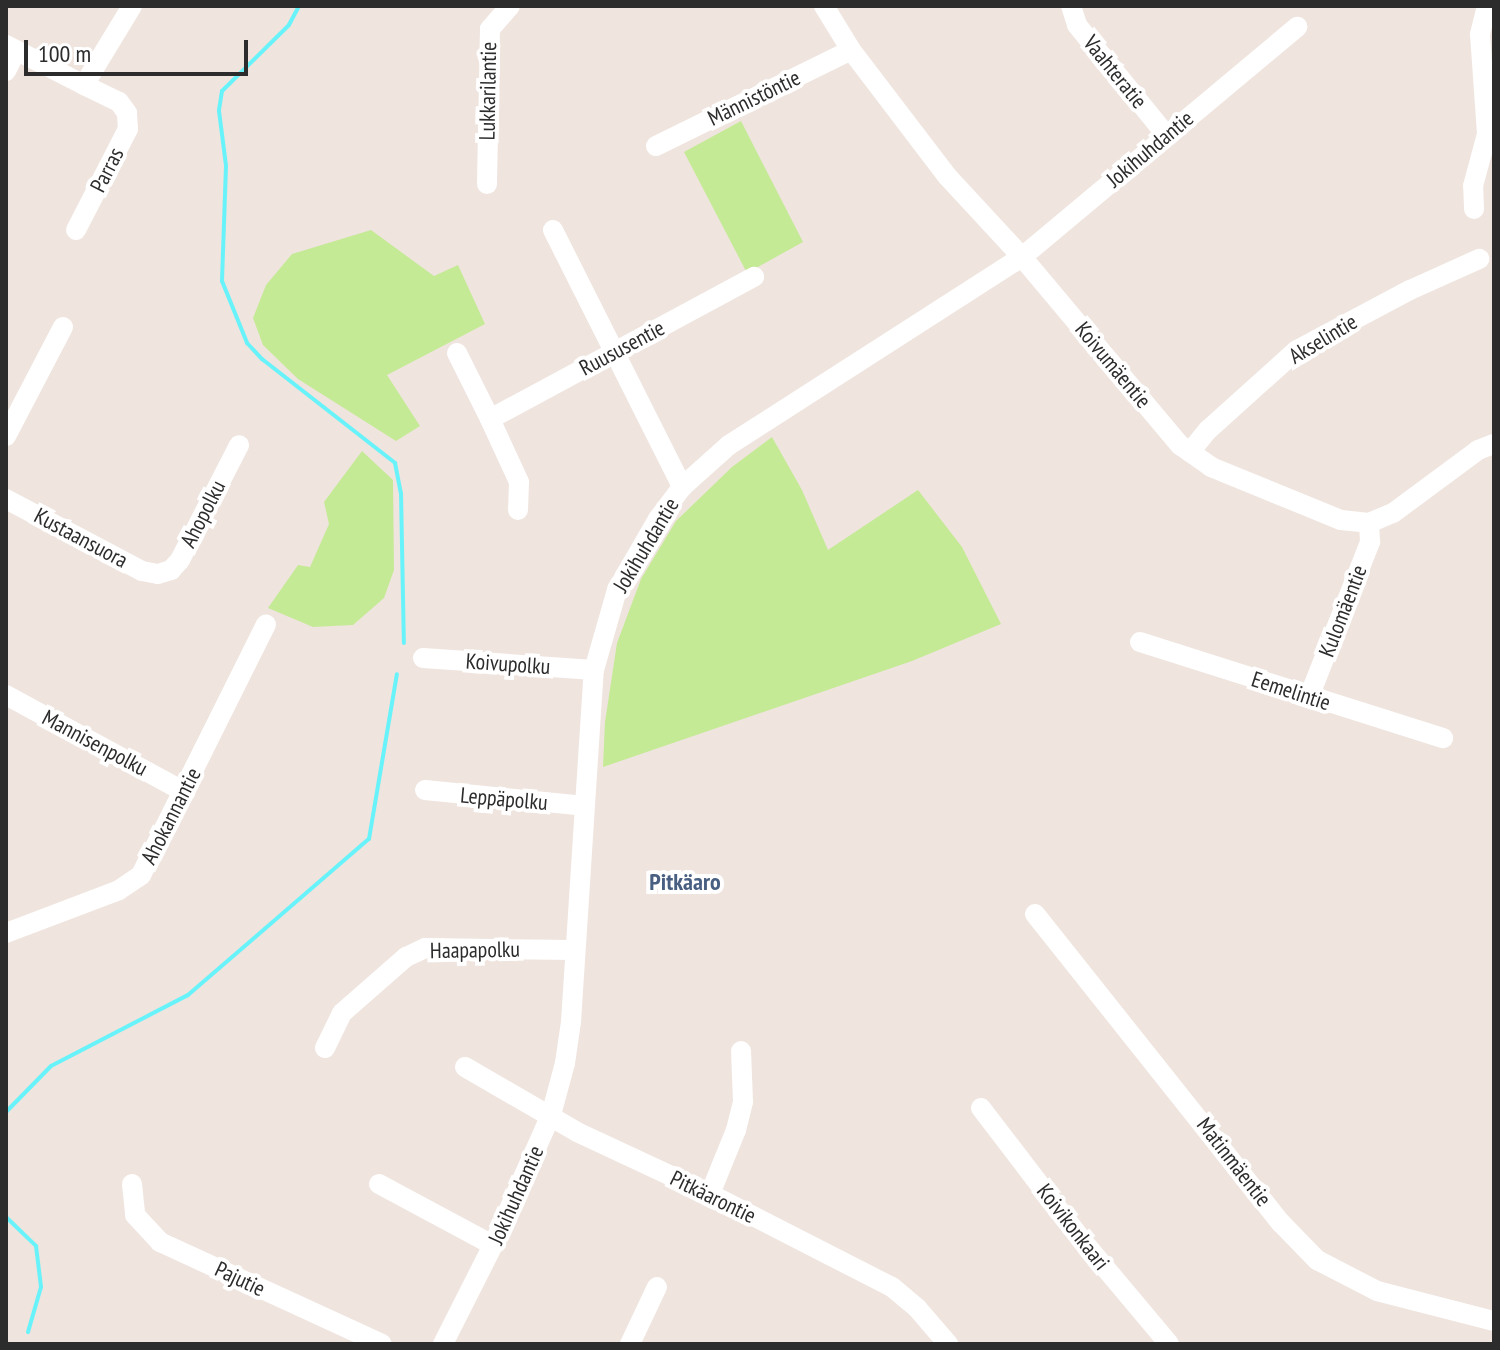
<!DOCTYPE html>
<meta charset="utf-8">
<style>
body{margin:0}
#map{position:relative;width:1500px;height:1350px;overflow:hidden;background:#efe4de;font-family:"PT Sans Narrow",sans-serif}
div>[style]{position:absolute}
.green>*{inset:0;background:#c5ea96}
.stream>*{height:4px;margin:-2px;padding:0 2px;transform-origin:2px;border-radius:2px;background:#68f3fa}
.minor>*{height:20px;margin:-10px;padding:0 10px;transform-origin:10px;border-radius:10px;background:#fff}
span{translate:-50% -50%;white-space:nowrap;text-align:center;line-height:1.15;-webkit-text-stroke:8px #fff;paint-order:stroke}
.street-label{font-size:22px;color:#2c2c2c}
.neighbourhood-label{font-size:24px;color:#485f82;font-weight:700}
.frame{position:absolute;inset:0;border:8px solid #2c2c2c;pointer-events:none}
.scale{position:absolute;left:24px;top:40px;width:224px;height:36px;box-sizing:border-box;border:4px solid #2c2c2c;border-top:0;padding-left:10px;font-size:24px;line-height:28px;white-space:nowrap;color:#2c2c2c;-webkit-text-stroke:6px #fff;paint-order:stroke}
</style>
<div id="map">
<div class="green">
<i style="clip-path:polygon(741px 121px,803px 242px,747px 273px,684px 152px)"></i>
<i style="clip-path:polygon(371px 230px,434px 276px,458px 265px,485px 324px,387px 375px,420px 426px,396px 441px,298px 379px,263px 345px,253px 318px,266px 285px,292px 254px)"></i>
<i style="clip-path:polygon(772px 437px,802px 490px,828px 550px,918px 490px,962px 547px,1001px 624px,912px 661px,603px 767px,605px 722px,617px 643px,641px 579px,676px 521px,732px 467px)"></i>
<i style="clip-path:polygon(362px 451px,393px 480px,394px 570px,384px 598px,353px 625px,313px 627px,268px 608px,298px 565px,310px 567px,329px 524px,324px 502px)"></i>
</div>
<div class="stream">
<i style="left:299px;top:6px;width:21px;rotate:118deg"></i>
<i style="left:289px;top:25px;width:94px;rotate:135.4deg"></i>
<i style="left:222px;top:91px;width:20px;rotate:99deg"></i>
<i style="left:219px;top:111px;width:55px;rotate:82.7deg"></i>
<i style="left:226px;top:166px;width:115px;rotate:92deg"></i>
<i style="left:222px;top:281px;width:67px;rotate:68deg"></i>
<i style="left:247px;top:343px;width:22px;rotate:47deg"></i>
<i style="left:262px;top:359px;width:169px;rotate:38deg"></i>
<i style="left:395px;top:463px;width:31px;rotate:79deg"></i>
<i style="left:401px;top:493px;width:150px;rotate:88.9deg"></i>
<i style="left:6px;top:1112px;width:64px;rotate:-45.6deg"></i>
<i style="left:51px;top:1066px;width:154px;rotate:-27.4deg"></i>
<i style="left:188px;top:995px;width:239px;rotate:-40.8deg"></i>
<i style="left:369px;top:839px;width:167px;rotate:-80.4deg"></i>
<i style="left:6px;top:1217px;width:42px;rotate:44deg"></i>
<i style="left:36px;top:1246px;width:41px;rotate:83deg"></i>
<i style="left:41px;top:1287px;width:47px;rotate:106.1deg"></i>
</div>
<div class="minor">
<i style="left:824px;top:6px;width:52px;rotate:58.5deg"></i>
<i style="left:851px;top:50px;width:158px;rotate:52.7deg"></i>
<i style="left:947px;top:176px;width:110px;rotate:47.2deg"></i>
<i style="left:1022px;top:257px;width:246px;rotate:50deg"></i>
<i style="left:1180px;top:445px;width:38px;rotate:35deg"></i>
<i style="left:1211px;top:467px;width:140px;rotate:22.2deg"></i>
<i style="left:1341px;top:520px;width:28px;rotate:6deg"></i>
<i style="left:1369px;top:523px;width:26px;rotate:-23deg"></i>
<i style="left:1393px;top:513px;width:106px;rotate:-36.5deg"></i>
<i style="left:1478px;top:450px;width:17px;rotate:-21deg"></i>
<i style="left:1071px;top:6px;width:20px;rotate:72deg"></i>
<i style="left:1077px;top:25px;width:141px;rotate:51deg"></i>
<i style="left:6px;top:45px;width:88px;rotate:27.1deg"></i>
<i style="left:84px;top:85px;width:92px;rotate:-58.7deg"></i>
<i style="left:6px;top:71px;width:22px;rotate:-63deg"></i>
<i style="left:656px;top:146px;width:217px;rotate:-26.2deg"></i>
<i style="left:487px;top:184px;width:155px;rotate:-88.9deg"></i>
<i style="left:490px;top:29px;width:30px;rotate:-49deg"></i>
<i style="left:1474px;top:209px;width:23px;rotate:-92deg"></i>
<i style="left:1473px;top:186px;width:54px;rotate:-74.9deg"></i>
<i style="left:1487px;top:134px;width:100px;rotate:-94deg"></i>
<i style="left:1480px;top:34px;width:29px;rotate:-76deg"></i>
<i style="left:76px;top:230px;width:114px;rotate:-62.8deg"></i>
<i style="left:128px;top:129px;width:16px;rotate:-94deg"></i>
<i style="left:127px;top:113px;width:14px;rotate:-126deg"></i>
<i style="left:119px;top:102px;width:39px;rotate:-154deg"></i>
<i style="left:553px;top:230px;width:288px;rotate:63.3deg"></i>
<i style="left:457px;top:353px;width:74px;rotate:63.4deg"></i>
<i style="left:490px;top:419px;width:300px;rotate:-28.3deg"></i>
<i style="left:490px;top:419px;width:69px;rotate:65.3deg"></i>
<i style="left:519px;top:482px;width:28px;rotate:92deg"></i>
<i style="left:6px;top:436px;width:123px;rotate:-62.4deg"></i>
<i style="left:1190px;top:452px;width:28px;rotate:-51deg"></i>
<i style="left:1208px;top:430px;width:120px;rotate:-42deg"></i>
<i style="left:1297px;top:350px;width:128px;rotate:-28deg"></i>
<i style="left:1410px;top:290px;width:76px;rotate:-24.2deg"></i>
<i style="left:6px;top:499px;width:154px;rotate:27.9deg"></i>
<i style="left:142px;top:571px;width:16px;rotate:11deg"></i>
<i style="left:158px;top:574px;width:14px;rotate:-17deg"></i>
<i style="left:171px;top:570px;width:13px;rotate:-48deg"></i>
<i style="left:180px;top:560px;width:129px;rotate:-62.8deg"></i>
<i style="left:1140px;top:642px;width:318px;rotate:17.6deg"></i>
<i style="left:423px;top:658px;width:171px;rotate:4deg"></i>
<i style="left:6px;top:695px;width:204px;rotate:28.5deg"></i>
<i style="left:1309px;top:697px;width:167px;rotate:-68.5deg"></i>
<i style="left:1370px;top:542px;width:19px;rotate:-93deg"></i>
<i style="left:425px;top:790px;width:160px;rotate:5.7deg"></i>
<i style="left:1035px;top:914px;width:395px;rotate:51.5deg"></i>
<i style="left:1281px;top:1223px;width:52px;rotate:45.8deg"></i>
<i style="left:1317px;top:1260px;width:68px;rotate:27.3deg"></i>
<i style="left:1377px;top:1291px;width:121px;rotate:14.4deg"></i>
<i style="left:6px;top:933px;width:121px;rotate:-20.8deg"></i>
<i style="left:119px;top:890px;width:27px;rotate:-34deg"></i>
<i style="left:141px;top:875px;width:280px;rotate:-63.5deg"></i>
<i style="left:325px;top:1048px;width:39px;rotate:-64deg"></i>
<i style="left:342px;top:1013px;width:85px;rotate:-41.2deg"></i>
<i style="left:406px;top:957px;width:21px;rotate:-25deg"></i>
<i style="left:425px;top:948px;width:148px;rotate:0.8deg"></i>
<i style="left:465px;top:1067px;width:129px;rotate:30.1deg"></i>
<i style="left:577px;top:1132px;width:147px;rotate:25deg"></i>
<i style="left:710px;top:1194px;width:204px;rotate:27.1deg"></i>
<i style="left:892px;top:1287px;width:33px;rotate:40deg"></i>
<i style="left:917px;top:1308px;width:48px;rotate:49.3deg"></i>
<i style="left:981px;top:1108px;width:165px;rotate:52.6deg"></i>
<i style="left:1081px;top:1239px;width:137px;rotate:50deg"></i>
<i style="left:132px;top:1184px;width:31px;rotate:84deg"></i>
<i style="left:135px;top:1215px;width:37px;rotate:47deg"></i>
<i style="left:160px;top:1242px;width:244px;rotate:24.7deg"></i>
<i style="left:379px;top:1184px;width:129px;rotate:28.2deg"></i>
<i style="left:710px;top:1194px;width:69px;rotate:-67.9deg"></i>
<i style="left:736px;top:1130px;width:29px;rotate:-76deg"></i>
<i style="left:743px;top:1102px;width:51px;rotate:-92.2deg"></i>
<i style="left:443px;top:1344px;width:111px;rotate:-63.2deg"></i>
<i style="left:493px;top:1245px;width:142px;rotate:-66deg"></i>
<i style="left:551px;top:1115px;width:54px;rotate:-74.9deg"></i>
<i style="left:565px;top:1063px;width:41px;rotate:-81.7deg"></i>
<i style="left:571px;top:1022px;width:353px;rotate:-86.3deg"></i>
<i style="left:594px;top:670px;width:83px;rotate:-74deg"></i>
<i style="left:617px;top:590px;width:82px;rotate:-60deg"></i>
<i style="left:658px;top:519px;width:40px;rotate:-53deg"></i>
<i style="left:682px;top:487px;width:63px;rotate:-41.8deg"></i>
<i style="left:729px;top:445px;width:348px;rotate:-32.7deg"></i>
<i style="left:1022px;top:257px;width:359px;rotate:-39.9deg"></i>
<i style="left:630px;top:1344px;width:63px;rotate:-64.7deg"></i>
</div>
<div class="street-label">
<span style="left:1115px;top:72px;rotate:51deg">Vaahteratie</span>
<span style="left:488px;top:91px;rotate:-89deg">Lukkarilantie</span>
<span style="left:754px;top:98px;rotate:-26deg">Männistöntie</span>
<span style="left:1150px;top:149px;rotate:-40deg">Jokihuhdantie</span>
<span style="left:107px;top:170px;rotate:-63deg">Parras</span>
<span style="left:1323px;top:339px;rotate:-31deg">Akselintie</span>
<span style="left:622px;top:348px;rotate:-28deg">Ruususentie</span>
<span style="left:1113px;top:365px;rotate:50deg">Koivumäentie</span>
<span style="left:203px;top:514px;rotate:-63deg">Ahopolku</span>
<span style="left:81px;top:538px;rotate:28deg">Kustaansuora</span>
<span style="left:646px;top:545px;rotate:-59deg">Jokihuhdantie</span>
<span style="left:1343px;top:611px;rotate:-69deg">Kulomäentie</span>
<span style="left:508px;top:664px;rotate:4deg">Koivupolku</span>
<span style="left:1291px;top:691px;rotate:18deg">Eemelintie</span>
<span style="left:95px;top:743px;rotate:28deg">Mannisenpolku</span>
<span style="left:504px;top:799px;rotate:5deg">Leppäpolku</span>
<span style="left:171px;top:816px;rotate:-63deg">Ahokannantie</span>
<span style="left:475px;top:950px;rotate:-1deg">Haapapolku</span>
<span style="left:1234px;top:1162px;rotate:52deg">Matinmäentie</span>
<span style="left:516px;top:1195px;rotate:-66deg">Jokihuhdantie</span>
<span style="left:713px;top:1197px;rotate:26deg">Pitkäarontie</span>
<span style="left:1073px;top:1227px;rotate:52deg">Koivikonkaari</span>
<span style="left:240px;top:1279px;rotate:25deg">Pajutie</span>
</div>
<div class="neighbourhood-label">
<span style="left:685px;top:882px">Pitkäaro</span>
</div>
<div class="frame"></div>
<div class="scale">100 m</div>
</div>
